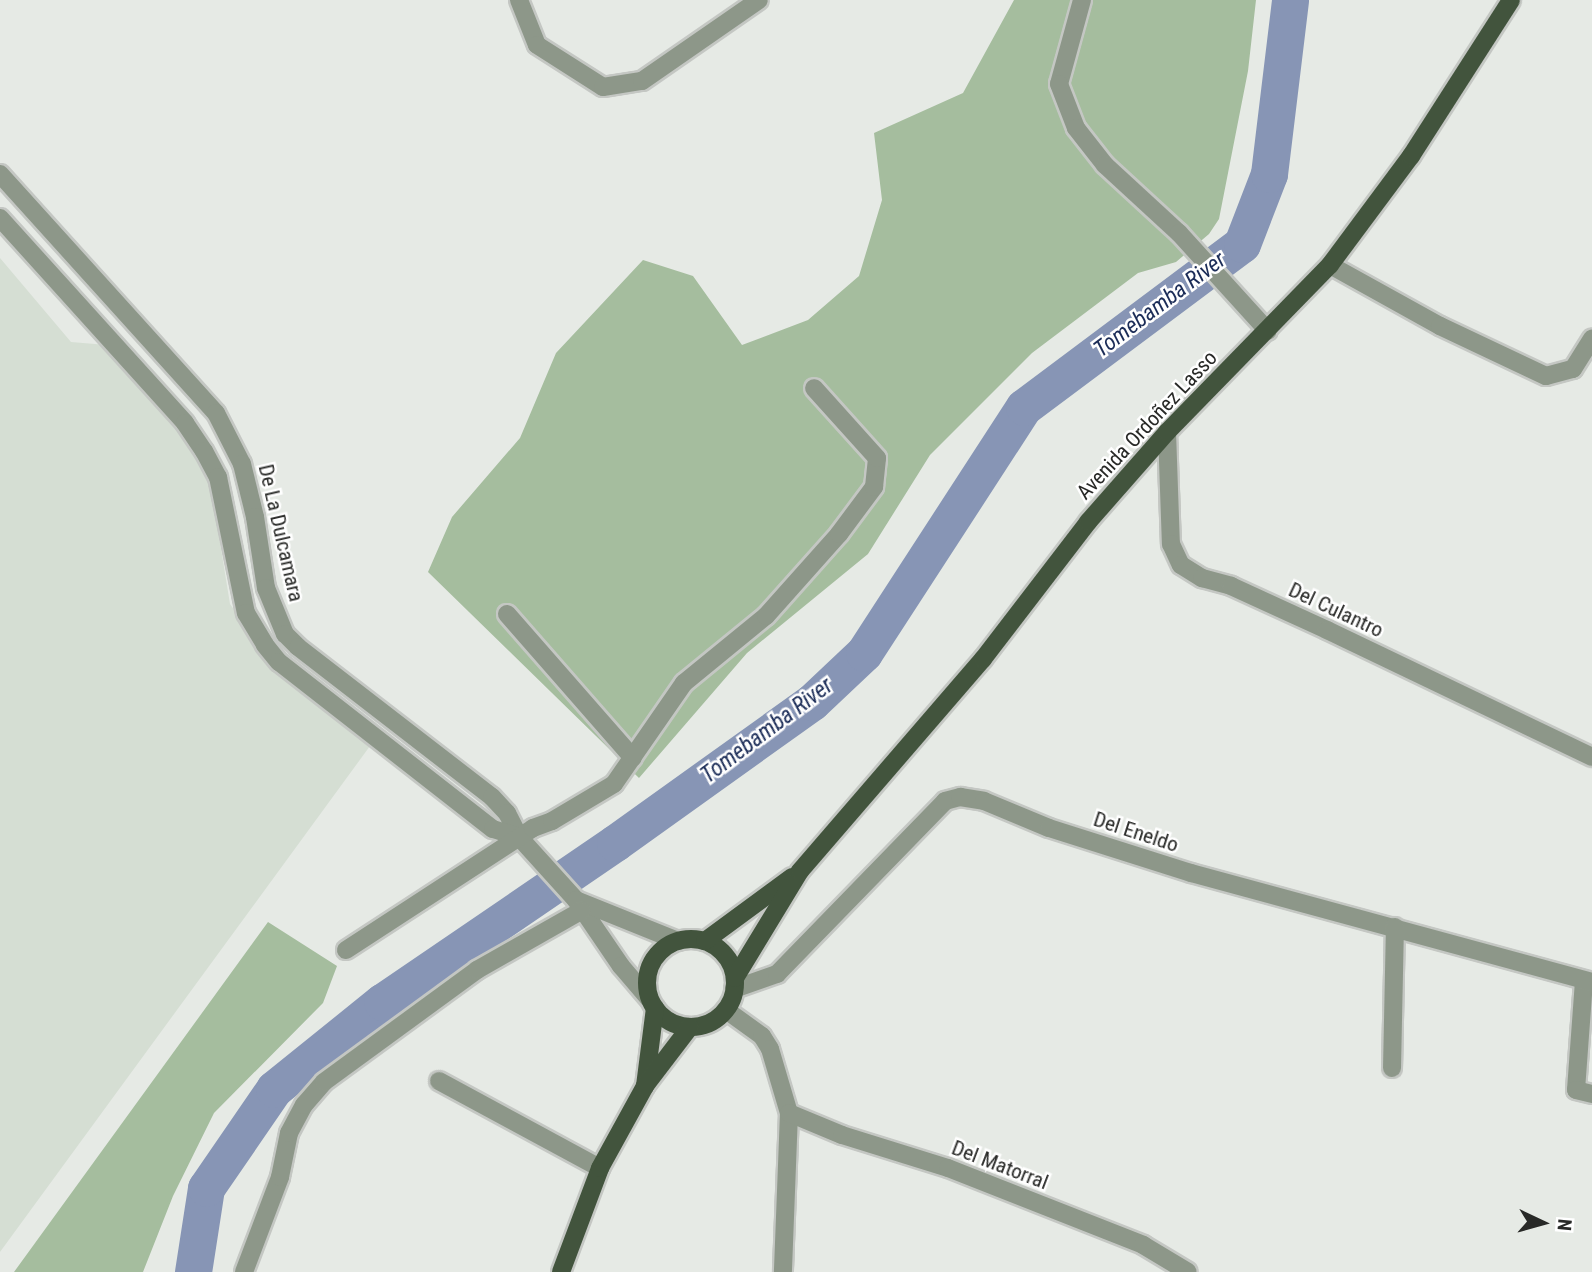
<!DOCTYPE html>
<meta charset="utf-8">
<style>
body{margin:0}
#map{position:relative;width:1592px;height:1272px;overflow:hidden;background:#e6eae5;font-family:"Roboto Condensed",sans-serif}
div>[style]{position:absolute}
.built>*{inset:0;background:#d5ded3}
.forest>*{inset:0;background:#a5bd9e}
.river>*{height:37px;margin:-18.5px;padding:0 18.5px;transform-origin:18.5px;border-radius:18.5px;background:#8795b5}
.roads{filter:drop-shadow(2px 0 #c4c7c3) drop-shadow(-2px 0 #c4c7c3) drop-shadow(0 2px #c4c7c3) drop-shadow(0 -2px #c4c7c3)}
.minor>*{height:18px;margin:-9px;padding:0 9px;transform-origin:9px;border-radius:9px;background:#8d9789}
.major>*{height:18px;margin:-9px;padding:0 9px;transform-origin:9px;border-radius:9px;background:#42543d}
.major>.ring{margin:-9px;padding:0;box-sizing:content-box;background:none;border:18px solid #42543d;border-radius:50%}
span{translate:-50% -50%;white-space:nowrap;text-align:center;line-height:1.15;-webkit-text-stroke:5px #fff;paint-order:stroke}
.street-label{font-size:21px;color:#282927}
.water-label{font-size:23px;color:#1b2c57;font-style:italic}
.north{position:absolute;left:1508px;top:1188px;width:70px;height:70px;-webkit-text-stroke:5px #fff;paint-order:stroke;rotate:95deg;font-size:19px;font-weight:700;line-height:28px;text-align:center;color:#282927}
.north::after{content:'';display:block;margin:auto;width:24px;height:32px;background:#282927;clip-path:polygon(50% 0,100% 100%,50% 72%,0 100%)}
</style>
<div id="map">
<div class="built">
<i style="clip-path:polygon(0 258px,71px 342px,107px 345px,186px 440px,209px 475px,230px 604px,280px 675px,370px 746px,0 1252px)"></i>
</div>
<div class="forest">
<i style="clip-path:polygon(1014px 0,1256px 0,1248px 71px,1219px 219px,1209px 234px,1176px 262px,1138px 273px,1032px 353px,930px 455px,868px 554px,747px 653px,639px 778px,428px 572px,452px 517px,520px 438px,556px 353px,643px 260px,693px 276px,742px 345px,808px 320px,859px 276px,882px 200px,874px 133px,963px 93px)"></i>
<i style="clip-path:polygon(268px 922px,337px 966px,323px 1003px,214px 1113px,173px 1196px,143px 1272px,14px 1272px)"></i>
</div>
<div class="river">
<i style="left:193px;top:1272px;width:85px;rotate:-81.2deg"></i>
<i style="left:206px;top:1188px;width:120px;rotate:-55.5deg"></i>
<i style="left:274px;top:1089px;width:139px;rotate:-38.9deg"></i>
<i style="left:382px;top:1002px;width:282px;rotate:-34.3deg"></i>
<i style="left:615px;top:843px;width:242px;rotate:-35.6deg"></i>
<i style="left:812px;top:702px;width:71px;rotate:-43.3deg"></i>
<i style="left:864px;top:653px;width:293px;rotate:-57deg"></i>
<i style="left:1024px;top:407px;width:272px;rotate:-36.8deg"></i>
<i style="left:1242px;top:244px;width:75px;rotate:-68.9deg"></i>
<i style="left:1269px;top:174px;width:175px;rotate:-83.1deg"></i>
</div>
<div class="roads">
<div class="minor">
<i style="left:519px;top:0;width:48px;rotate:68.2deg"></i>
<i style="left:537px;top:45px;width:78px;rotate:32.5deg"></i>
<i style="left:603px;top:87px;width:39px;rotate:-9deg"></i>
<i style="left:642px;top:81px;width:142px;rotate:-34.7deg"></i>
<i style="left:1082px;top:0;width:87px;rotate:105.3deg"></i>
<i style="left:1059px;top:84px;width:47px;rotate:68.9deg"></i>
<i style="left:1076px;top:128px;width:47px;rotate:51.9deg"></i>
<i style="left:1105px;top:165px;width:100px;rotate:42.6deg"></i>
<i style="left:1179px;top:233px;width:132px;rotate:47.8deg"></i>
<i style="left:0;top:174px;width:322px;rotate:47.9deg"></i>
<i style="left:216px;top:413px;width:57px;rotate:63deg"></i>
<i style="left:242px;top:464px;width:55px;rotate:76.2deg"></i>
<i style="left:255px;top:517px;width:72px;rotate:81.2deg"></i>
<i style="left:266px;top:588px;width:50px;rotate:67.6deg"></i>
<i style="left:285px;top:634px;width:18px;rotate:45deg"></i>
<i style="left:298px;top:647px;width:245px;rotate:37.7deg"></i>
<i style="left:492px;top:797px;width:22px;rotate:47deg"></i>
<i style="left:507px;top:813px;width:27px;rotate:63deg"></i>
<i style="left:519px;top:837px;width:85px;rotate:47.9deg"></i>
<i style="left:576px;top:900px;width:80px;rotate:55.7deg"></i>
<i style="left:621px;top:966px;width:45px;rotate:49.5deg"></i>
<i style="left:0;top:218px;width:276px;rotate:47.9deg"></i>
<i style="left:185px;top:423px;width:34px;rotate:56deg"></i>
<i style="left:204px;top:451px;width:30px;rotate:62deg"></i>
<i style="left:218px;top:477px;width:139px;rotate:78.4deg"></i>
<i style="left:246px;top:613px;width:37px;rotate:59deg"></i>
<i style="left:265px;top:645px;width:22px;rotate:51deg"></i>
<i style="left:279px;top:662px;width:271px;rotate:38deg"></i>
<i style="left:493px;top:829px;width:27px;rotate:17deg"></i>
<i style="left:1330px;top:265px;width:126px;rotate:29deg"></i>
<i style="left:1440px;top:326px;width:117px;rotate:25.3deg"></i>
<i style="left:1546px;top:376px;width:28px;rotate:-15deg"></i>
<i style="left:1573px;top:369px;width:36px;rotate:-58deg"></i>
<i style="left:1167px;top:432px;width:112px;rotate:88deg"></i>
<i style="left:1171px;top:544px;width:23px;rotate:65deg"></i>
<i style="left:1181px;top:565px;width:25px;rotate:32deg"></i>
<i style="left:1202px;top:578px;width:30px;rotate:15deg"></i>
<i style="left:1231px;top:586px;width:106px;rotate:24.6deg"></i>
<i style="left:1327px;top:630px;width:294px;rotate:25.6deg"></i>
<i style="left:507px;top:614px;width:191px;rotate:48.8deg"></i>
<i style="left:576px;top:900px;width:110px;rotate:21.9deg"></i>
<i style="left:346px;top:950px;width:223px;rotate:-33.1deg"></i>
<i style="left:533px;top:828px;width:20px;rotate:-20deg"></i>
<i style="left:552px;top:821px;width:72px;rotate:-30.8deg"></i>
<i style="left:614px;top:784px;width:123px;rotate:-55.3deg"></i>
<i style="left:684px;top:683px;width:106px;rotate:-39.3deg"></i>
<i style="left:766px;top:616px;width:110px;rotate:-48.3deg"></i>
<i style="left:839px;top:534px;width:59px;rotate:-53.3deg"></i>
<i style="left:874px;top:487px;width:29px;rotate:-84deg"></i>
<i style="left:877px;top:458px;width:94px;rotate:-132deg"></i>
<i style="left:1584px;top:981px;width:109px;rotate:94.2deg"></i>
<i style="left:1576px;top:1090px;width:16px;rotate:14deg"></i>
<i style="left:734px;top:989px;width:46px;rotate:-19.2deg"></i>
<i style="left:777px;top:974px;width:241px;rotate:-45.8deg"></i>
<i style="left:945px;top:801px;width:16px;rotate:-15deg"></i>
<i style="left:960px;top:797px;width:24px;rotate:9deg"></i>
<i style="left:984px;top:801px;width:70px;rotate:22.6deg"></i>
<i style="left:1049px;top:828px;width:149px;rotate:17.6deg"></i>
<i style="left:1191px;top:873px;width:416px;rotate:15.2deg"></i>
<i style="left:726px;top:1010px;width:44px;rotate:35.8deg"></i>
<i style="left:762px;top:1036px;width:15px;rotate:58deg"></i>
<i style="left:770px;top:1049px;width:67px;rotate:73.5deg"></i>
<i style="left:789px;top:1113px;width:159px;rotate:92.2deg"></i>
<i style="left:1392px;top:1068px;width:141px;rotate:-88.8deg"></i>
<i style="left:439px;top:1081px;width:183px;rotate:28.4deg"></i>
<i style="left:789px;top:1113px;width:57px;rotate:22.5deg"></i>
<i style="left:842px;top:1135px;width:111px;rotate:17.3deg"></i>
<i style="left:948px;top:1168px;width:210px;rotate:21.5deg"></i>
<i style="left:1143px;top:1245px;width:52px;rotate:31deg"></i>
<i style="left:244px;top:1272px;width:102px;rotate:-69.2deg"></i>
<i style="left:280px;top:1177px;width:45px;rotate:-78.4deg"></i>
<i style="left:289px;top:1133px;width:32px;rotate:-62deg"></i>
<i style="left:304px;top:1105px;width:30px;rotate:-49deg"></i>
<i style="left:324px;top:1082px;width:190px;rotate:-36.2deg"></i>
<i style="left:477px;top:970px;width:120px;rotate:-29.6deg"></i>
</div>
<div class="major">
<i class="ring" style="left:647px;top:939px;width:70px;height:70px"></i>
<i style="left:705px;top:941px;width:108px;rotate:-36.3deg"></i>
<i style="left:735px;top:978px;width:125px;rotate:-58.7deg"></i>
<i style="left:800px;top:871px;width:280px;rotate:-49.2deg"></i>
<i style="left:983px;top:659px;width:173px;rotate:-52.5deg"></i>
<i style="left:1088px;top:522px;width:120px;rotate:-48.7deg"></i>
<i style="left:1167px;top:432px;width:233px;rotate:-45.7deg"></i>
<i style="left:1330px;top:265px;width:136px;rotate:-53.4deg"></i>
<i style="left:1411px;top:156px;width:185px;rotate:-57.3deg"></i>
<i style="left:645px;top:1086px;width:79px;rotate:-82.7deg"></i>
<i style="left:561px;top:1272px;width:111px;rotate:-69.4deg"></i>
<i style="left:600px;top:1168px;width:94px;rotate:-61.2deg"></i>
<i style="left:645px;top:1086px;width:74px;rotate:-52.7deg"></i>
</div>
</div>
<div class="street-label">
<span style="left:1147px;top:425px;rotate:-47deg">Avenida Ordoñez Lasso</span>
<span style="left:281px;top:533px;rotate:77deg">De La Dulcamara</span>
<span style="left:1336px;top:610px;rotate:25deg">Del Culantro</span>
<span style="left:1136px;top:832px;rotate:18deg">Del Eneldo</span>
<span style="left:1000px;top:1165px;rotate:21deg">Del Matorral</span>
</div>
<div class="water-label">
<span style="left:1160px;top:305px;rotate:-37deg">Tomebamba River</span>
<span style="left:767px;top:731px;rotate:-37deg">Tomebamba River</span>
</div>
<div class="north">N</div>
</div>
